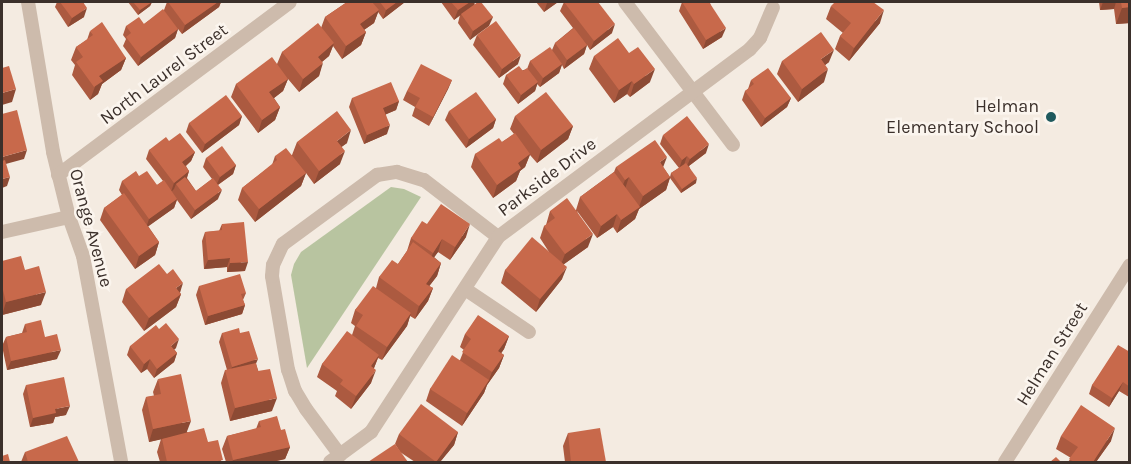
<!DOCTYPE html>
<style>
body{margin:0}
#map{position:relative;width:1131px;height:464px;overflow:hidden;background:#f4ebe1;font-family:Karla,sans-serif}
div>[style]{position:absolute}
.green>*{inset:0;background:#b8c4a0}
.street>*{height:14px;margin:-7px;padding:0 7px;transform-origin:7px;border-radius:7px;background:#cdbbac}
.wall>*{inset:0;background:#ac5a40}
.shaded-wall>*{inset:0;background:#8c4a34}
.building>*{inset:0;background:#c8694b}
.dots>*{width:16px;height:16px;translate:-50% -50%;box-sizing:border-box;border:3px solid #fbf5ee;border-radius:50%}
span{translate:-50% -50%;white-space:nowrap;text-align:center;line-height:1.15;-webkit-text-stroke:5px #fbf5ee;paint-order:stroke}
.street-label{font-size:18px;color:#3b302b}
.poi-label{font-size:18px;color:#3b302b}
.right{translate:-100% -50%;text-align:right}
.frame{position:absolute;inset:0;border:3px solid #3b302b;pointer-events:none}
</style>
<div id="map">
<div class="green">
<i style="clip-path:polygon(391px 187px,404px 189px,421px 197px,307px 368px,291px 275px,294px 264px,301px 252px)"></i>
</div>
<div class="street">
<i style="left:28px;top:2px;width:152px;rotate:80.5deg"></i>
<i style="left:53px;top:152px;width:67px;rotate:76.2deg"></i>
<i style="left:69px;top:217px;width:41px;rotate:70.3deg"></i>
<i style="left:83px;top:256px;width:209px;rotate:79.5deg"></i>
<i style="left:625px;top:2px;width:179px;rotate:52.9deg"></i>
<i style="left:58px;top:175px;width:289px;rotate:-36.7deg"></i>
<i style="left:2px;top:232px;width:69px;rotate:-12.6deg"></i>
<i style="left:465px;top:289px;width:77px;rotate:33.9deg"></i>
<i style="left:340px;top:455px;width:57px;rotate:-126.5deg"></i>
<i style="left:306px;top:409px;width:21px;rotate:-121deg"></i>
<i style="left:295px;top:391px;width:22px;rotate:-108deg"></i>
<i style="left:288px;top:370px;width:95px;rotate:-99.7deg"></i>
<i style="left:272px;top:276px;width:11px;rotate:-85deg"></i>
<i style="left:273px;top:265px;width:23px;rotate:-65deg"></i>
<i style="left:283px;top:244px;width:117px;rotate:-36.3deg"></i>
<i style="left:377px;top:175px;width:20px;rotate:-9deg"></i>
<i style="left:397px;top:172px;width:28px;rotate:17deg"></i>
<i style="left:424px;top:180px;width:93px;rotate:37.6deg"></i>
<i style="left:330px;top:462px;width:51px;rotate:-36.2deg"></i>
<i style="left:371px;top:432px;width:233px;rotate:-56.9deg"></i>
<i style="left:498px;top:237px;width:314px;rotate:-36.7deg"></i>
<i style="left:750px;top:49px;width:15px;rotate:-48deg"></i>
<i style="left:760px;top:38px;width:33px;rotate:-67deg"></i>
<i style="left:1005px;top:462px;width:233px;rotate:-57.6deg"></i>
</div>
<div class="wall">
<i style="clip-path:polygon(57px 2px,83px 2px,84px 17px,68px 27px,55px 7px)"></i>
<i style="clip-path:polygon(128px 2px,152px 2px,150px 6px,138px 15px)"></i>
<i style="clip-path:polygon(167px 2px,221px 2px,219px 7px,182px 34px,178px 29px,175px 38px,138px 66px,123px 46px,126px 39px,123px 35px,126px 26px,144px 24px,164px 10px)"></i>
<i style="clip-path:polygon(347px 2px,405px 2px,383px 19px,378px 12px,374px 23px,364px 30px,366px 32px,361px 45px,342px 59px,333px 46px,329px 56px,322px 62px,319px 76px,299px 92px,288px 79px,283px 91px,274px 98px,280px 107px,275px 120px,258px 133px,231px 97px,236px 84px,277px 64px,282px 52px,321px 28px,325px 17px)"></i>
<i style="clip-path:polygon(441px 2px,475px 2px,474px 4px,493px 17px,470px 40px,458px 23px,460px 15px,454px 20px)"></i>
<i style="clip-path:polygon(536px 2px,558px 2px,544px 12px)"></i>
<i style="clip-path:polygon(564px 2px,612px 33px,590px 50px,587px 45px,584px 54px,564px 69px,562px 65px,559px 73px,540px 87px,537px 84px,535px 91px,518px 104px,503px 84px,506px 75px,527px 69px,530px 61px,552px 50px,555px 43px,573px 28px,560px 11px)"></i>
<i style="clip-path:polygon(682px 2px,711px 2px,710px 3px,722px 37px,703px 49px,679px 11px)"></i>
<i style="clip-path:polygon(1099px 2px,1130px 2px,1130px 23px,1116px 24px,1114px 9px,1100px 10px)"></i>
<i style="clip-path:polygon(831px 6px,880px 23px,849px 61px,835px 49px,840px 36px,843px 33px,826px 19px)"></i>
<i style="clip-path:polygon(90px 31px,126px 58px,121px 70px,102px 84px,98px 94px,90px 100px,72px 75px,75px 65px,71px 60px,76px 47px,87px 40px)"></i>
<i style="clip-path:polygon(477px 35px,518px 64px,499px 78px,473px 45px)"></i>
<i style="clip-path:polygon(629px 53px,650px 82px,630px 97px,627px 94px,614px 103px,589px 69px,594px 56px)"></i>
<i style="clip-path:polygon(782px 61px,829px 62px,825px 65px,824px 82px,798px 102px,777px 74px)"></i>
<i style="clip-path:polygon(452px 80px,448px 89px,429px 126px,412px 116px,415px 107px,403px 100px,407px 91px)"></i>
<i style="clip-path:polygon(751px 80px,791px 98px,787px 107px,761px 127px,742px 100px,745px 91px,748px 89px)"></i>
<i style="clip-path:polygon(352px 98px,399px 101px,396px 110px,386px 114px,387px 134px,364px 144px,349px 107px)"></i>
<i style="clip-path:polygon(449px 111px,496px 119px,493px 128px,466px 148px,445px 120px)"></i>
<i style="clip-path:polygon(242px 116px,239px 125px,202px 153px,186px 132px,189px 123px)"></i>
<i style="clip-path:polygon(515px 116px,573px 126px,568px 139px,537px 163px,530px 155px,525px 167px,520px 171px,516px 181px,493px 198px,471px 167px,475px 154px,502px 142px,514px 134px,510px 129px)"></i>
<i style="clip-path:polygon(663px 135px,706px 153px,689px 166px,696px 183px,681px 193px,670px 178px,666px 190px,639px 209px,635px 219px,617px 233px,613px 227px,597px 238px,577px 211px,588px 247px,564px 264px,562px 279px,536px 312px,501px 283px,505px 270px,549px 252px,540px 238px,544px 226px,546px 225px,550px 211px,576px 210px,580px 197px,614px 172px,616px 167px,663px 167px,670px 177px,671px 173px,679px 168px,660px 144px)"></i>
<i style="clip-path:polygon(169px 141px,195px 152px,191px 161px,186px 166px,189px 171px,187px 178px,196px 191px,212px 179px,203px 167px,206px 158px,236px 165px,233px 174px,218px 185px,218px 199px,191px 219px,177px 200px,174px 208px,148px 226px,159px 242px,155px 255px,135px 269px,100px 220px,104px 208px,122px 195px,119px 190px,122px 181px,139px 176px,157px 185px,163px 181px,146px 159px,149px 150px)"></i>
<i style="clip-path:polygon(297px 142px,347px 143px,341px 147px,340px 164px,314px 184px,306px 173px,301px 186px,255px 222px,238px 200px,242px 188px,272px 165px,275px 156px,292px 155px)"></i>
<i style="clip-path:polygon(222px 224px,245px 271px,227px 272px,227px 267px,204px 269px,202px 241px,205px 232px,219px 231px)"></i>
<i style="clip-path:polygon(427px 224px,466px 237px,450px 260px,438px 252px,434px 257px,441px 263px,437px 276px,429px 286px,433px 288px,428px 301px,415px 319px,410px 316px,407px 326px,382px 360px,378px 358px,374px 368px,371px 383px,351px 409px,335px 396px,337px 391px,317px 377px,322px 364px,352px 335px,355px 326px,351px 323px,355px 310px,376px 288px,379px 277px,398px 264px,407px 251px,411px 238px)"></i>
<i style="clip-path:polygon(2px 261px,25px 270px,41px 305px,2px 315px)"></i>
<i style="clip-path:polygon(199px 286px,246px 293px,243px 300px,245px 305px,242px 314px,205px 325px,196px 295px)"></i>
<i style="clip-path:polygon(126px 289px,180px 293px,181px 294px,176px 307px,144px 331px,122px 302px)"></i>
<i style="clip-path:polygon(25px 324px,57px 359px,7px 370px,2px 346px,6px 337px,22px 333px)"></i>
<i style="clip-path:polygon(222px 333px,240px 333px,256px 364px,272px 411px,230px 421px,221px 383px,225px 370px,227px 370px,219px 342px)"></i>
<i style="clip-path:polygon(465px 334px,509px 336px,504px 349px,501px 353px,504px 355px,499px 368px,487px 385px,484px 393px,462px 426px,426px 401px,430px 389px,460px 360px,464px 350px,460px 347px)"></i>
<i style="clip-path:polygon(130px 346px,176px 348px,174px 349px,177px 353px,174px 362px,154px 378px,147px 369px,141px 373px,127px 355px)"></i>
<i style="clip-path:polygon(1130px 352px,1130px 396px,1129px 397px,1119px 391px,1109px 407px,1089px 394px,1092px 385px)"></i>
<i style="clip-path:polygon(158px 379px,187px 432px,208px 442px,222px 462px,160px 462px,157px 452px,161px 439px,149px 442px,142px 410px,146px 397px,154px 396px,153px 392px)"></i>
<i style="clip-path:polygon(26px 385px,66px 415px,55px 417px,53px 423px,30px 427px,23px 394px)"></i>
<i style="clip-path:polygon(259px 421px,281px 430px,290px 447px,285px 459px,272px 462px,226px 462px,222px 449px,227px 436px,256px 429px)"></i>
<i style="clip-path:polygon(458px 432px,454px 445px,440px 462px,415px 462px,400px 452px,395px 444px,399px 434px)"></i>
<i style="clip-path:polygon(568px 433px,606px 462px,565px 462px,563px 446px)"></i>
<i style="clip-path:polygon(1061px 436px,1111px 441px,1096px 462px,1068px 462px,1071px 458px,1056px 449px)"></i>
<i style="clip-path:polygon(25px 452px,79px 462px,21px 462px)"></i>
</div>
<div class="shaded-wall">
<i style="clip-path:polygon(152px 2px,150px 6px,138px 15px,140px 10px)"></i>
<i style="clip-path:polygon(218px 2px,221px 2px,219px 7px,182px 34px,185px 25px)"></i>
<i style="clip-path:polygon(397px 2px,405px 2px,383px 19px,386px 10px)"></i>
<i style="clip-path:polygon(470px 2px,475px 2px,474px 5px,454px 20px,458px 10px)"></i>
<i style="clip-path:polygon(549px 2px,558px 2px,544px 12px,547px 3px)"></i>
<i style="clip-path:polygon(1103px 2px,1116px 2px,1114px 9px,1100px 10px)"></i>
<i style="clip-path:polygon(1130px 7px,1130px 23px,1116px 24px,1122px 8px)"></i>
<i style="clip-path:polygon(87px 8px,84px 17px,68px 27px,72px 18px)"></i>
<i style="clip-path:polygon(379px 10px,374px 23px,355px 36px,360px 24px)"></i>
<i style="clip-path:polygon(884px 10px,880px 23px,849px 61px,854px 48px)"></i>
<i style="clip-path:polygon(493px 17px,489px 26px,470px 40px,473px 31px)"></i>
<i style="clip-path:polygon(615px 24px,612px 33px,590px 50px,594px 41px)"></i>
<i style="clip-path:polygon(726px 28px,722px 37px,703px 49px,706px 40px)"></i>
<i style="clip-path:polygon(178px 29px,175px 38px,138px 66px,141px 57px)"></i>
<i style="clip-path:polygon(366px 32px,361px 45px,342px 59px,346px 46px)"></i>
<i style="clip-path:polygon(334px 43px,329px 56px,313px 69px,318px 57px)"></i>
<i style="clip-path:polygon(587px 45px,584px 54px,564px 69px,567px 60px)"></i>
<i style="clip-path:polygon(834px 50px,829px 62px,816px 72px,821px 59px)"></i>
<i style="clip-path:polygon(521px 55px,518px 64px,499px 78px,502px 69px)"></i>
<i style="clip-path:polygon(126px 58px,121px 70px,102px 84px,98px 94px,90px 100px,99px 76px)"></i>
<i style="clip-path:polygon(323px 63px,319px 76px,299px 92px,303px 79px)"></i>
<i style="clip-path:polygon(562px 64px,559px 73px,540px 87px,543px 78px)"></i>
<i style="clip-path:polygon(655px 69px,650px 82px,630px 97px,634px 84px)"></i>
<i style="clip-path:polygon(828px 69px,824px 82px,798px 102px,802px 89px)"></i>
<i style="clip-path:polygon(288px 79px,283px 91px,265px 105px,269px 92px)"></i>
<i style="clip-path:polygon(452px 80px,448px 89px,429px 126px,433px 117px)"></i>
<i style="clip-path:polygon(632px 81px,627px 94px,614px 103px,619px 90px)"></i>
<i style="clip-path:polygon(538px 82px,535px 91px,518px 104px,521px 95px)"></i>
<i style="clip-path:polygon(16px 89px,12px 102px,2px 105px,2px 93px)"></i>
<i style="clip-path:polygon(791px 98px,787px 107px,761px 127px,765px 118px)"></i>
<i style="clip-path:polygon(399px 101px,396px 110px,380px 117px,383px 108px)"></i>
<i style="clip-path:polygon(280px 107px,275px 120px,258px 133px,262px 120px)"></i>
<i style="clip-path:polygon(242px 116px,239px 125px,202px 153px,205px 144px)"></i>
<i style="clip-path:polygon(496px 119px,493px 128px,466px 148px,469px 139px)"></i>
<i style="clip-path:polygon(390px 125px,387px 134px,364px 144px,367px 135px)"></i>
<i style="clip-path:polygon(573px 126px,568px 139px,537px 163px,541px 150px)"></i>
<i style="clip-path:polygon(351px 130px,347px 143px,332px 154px,337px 141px)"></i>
<i style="clip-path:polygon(709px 144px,706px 153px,686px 168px,690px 159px)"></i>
<i style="clip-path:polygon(27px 150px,24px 159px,2px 165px,2px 157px)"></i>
<i style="clip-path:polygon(345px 151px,340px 164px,314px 184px,319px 171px)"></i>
<i style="clip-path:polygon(195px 152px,191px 161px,179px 171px,182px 162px)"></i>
<i style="clip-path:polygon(530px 154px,525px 167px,520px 171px,516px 181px,493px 198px,497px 185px,518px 163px)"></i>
<i style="clip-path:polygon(687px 156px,684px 165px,679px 169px,682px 160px)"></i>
<i style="clip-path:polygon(667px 157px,662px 170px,660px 162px)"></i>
<i style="clip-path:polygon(236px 165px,233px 174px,216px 186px,220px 177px)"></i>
<i style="clip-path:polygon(189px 171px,186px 180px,176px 184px,174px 189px,171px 192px,174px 183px)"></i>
<i style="clip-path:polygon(306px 173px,301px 186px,255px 222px,259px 209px)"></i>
<i style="clip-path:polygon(10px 177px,7px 186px,2px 188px,2px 179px)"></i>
<i style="clip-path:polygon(629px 177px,625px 189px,620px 192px,625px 180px)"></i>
<i style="clip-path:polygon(670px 177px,666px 190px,639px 209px,635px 219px,617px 233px,621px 220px,639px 207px,643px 196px)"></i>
<i style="clip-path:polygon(697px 178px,696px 183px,681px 193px,682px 189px)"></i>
<i style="clip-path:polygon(222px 190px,218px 199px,191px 219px,195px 210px)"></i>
<i style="clip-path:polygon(177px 199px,174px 208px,146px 228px,149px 219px)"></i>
<i style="clip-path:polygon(617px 214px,613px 227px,597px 238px,601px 226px)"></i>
<i style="clip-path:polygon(470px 224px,466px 237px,450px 260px,455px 247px)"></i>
<i style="clip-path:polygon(593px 234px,588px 247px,560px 267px,565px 254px)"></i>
<i style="clip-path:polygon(442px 239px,438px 252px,428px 266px,433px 253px)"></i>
<i style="clip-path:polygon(159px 242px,155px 255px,135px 269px,139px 256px)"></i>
<i style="clip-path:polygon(230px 258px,227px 267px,204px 269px,208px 260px)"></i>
<i style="clip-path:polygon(248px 262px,245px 271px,227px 272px,230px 263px)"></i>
<i style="clip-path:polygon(441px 263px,437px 276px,421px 297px,426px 284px)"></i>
<i style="clip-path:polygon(567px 267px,562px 279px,536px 312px,540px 299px)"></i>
<i style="clip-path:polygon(183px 283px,179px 296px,176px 288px)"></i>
<i style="clip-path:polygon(433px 288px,428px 301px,415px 319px,419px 306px)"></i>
<i style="clip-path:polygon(46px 292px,41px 305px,2px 315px,6px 302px)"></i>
<i style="clip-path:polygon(181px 294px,176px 307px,144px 331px,149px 318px)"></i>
<i style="clip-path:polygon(245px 305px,242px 314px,205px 325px,208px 316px)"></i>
<i style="clip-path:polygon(411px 313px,407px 326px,382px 360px,387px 347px)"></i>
<i style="clip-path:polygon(509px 336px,504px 349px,494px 364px,498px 351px)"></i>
<i style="clip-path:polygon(179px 339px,176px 348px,168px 355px,171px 346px)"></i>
<i style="clip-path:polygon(61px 350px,57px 359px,7px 370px,11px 361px)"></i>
<i style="clip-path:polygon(177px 353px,174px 362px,154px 378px,157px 369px)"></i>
<i style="clip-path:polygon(379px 355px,374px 368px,366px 379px,371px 366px)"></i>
<i style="clip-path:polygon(504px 355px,499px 368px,487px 385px,484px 393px,462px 426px,467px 413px,489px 380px,492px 372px)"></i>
<i style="clip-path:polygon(150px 359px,147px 369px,141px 373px,144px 364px)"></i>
<i style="clip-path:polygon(258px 359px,254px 368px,229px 376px,232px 367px)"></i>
<i style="clip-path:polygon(376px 370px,371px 383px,351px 409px,356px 396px)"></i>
<i style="clip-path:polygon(1123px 382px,1119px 391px,1109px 407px,1112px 398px)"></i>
<i style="clip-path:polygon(277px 398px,272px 411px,230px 421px,235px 408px)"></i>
<i style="clip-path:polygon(70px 406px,66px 415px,55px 417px,53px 423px,30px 427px,33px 418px,55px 409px)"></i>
<i style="clip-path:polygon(191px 421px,186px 434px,149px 442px,153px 429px)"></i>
<i style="clip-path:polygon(1115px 428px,1111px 441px,1096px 462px,1093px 462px)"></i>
<i style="clip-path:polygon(458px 432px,454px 445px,440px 462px,436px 462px)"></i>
<i style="clip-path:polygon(290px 447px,285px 459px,272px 462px,232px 462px,233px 460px)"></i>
</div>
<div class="building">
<i style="clip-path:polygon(60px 2px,83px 2px,87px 8px,72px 18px)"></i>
<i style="clip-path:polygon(133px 2px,152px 2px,140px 10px)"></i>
<i style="clip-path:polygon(168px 2px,218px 2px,185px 25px)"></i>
<i style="clip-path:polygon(347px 2px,372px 2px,379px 10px,360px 24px,366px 32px,346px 46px,325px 17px)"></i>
<i style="clip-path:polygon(380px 2px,397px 2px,386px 10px)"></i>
<i style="clip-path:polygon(451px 2px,470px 2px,458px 10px)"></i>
<i style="clip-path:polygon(478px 2px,481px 2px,493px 17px,473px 31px,461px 14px)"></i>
<i style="clip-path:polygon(564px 2px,598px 2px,615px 24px,594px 41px)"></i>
<i style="clip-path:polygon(682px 2px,709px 2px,726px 28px,706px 40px)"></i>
<i style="clip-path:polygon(835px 2px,873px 2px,884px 10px,854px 48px,840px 36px,851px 23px,831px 6px)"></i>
<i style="clip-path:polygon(1121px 2px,1130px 2px,1130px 7px,1122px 8px)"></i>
<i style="clip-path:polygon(163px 9px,178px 29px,141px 57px,126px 37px,131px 33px,126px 26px,139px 17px,144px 24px)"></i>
<i style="clip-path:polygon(496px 21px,521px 55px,502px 69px,477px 35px)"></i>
<i style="clip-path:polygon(102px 22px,126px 58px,99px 76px,103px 81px,94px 87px,76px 62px,83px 57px,76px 47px,93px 35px,90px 31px)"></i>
<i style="clip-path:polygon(318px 23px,334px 43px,318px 57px,323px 63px,303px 79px,282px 52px)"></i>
<i style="clip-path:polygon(574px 28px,587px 45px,567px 60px,555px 43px)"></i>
<i style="clip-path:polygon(821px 32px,834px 50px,821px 59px,828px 69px,802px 89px,782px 61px)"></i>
<i style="clip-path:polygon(618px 38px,629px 53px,638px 47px,655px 69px,634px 84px,632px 81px,619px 90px,594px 56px)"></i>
<i style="clip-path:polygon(550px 47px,562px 64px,543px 78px,530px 61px)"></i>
<i style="clip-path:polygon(272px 57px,288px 79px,269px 92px,280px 107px,262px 120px,236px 84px)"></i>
<i style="clip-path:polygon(421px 64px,452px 80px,433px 117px,415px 107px,420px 98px,407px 91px)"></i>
<i style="clip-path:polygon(9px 66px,16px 89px,2px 93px,2px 68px)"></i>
<i style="clip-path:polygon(519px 66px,523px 71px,527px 68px,538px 82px,521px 95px,506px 75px)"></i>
<i style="clip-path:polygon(768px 68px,791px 98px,765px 118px,745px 91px,754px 84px,751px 80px)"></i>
<i style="clip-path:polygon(391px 82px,399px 101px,383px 108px,390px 125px,367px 135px,352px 98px)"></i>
<i style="clip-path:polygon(476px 92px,496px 119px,469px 139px,449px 111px)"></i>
<i style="clip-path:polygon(546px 92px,573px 126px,541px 150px,515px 116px)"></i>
<i style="clip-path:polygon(226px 95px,242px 116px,205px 144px,189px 123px)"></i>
<i style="clip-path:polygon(17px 110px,27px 150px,2px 157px,2px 114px)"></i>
<i style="clip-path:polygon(337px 111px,351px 130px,337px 141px,345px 151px,319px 171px,297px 142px)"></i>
<i style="clip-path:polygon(687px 116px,709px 144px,690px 159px,687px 156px,682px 160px,663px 135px)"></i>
<i style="clip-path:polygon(180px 133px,195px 152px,182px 162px,189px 171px,174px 183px,149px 150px,166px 137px,169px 141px)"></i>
<i style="clip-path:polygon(515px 133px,530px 154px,518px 163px,521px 168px,497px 185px,475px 154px,499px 138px,502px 142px)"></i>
<i style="clip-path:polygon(655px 140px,667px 157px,660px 162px,670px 177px,643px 196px,629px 177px,625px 180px,616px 167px)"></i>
<i style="clip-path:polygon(222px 146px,236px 165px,220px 177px,206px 158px)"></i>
<i style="clip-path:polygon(286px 148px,306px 173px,259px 209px,242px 188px,277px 160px,275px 156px)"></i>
<i style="clip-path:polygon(5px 160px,10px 177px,2px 179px,2px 161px)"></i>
<i style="clip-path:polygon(686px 163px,697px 178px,682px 189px,671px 173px)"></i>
<i style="clip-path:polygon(136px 171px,139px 176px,147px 171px,157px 185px,164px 180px,177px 199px,149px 219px,122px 181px)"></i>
<i style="clip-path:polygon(614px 172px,640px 207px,621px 220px,617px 214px,601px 226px,580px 197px)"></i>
<i style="clip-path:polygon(185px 177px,196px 191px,213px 178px,222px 190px,195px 210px,176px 184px)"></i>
<i style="clip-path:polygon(124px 193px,159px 242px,139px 256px,104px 208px)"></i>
<i style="clip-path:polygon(567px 198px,593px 234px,565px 254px,544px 226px,555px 218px,550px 211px)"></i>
<i style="clip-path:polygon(441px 204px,470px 224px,455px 247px,442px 239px,433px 253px,411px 238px,422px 221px,427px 224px)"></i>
<i style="clip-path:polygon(244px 222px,248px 262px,230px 263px,230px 258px,208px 260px,205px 232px,222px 230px,222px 224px)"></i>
<i style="clip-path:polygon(532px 237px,567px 267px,540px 299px,505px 270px)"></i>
<i style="clip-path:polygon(413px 242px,441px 263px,426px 284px,433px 288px,419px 306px,379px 277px,392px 260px,398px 264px)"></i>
<i style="clip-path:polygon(21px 256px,25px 270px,39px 266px,46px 292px,6px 302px,2px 286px,2px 261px)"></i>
<i style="clip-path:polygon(159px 264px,167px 274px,173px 269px,183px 283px,176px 288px,181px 294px,149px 318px,126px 289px)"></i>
<i style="clip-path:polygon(240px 274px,246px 293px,241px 294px,245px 305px,208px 316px,199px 286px)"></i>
<i style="clip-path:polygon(373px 286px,411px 313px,387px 347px,356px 326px,363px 315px,355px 310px)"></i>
<i style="clip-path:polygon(478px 315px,509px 336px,498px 351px,504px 355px,492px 372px,462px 352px,471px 339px,465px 334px)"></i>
<i style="clip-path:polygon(41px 320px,45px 337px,57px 334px,61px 350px,11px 361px,6px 337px,27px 332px,25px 324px)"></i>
<i style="clip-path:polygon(166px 323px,179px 339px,171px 346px,177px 353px,157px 369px,150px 359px,144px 364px,130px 346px,156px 325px,159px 329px)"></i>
<i style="clip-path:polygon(239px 328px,240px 333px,249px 331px,258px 359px,232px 367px,222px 333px)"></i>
<i style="clip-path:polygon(347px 331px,379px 355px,371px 366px,376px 370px,356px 396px,340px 384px,343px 380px,322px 364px)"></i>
<i style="clip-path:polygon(1118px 345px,1130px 352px,1130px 387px,1123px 382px,1112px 398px,1092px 385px)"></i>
<i style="clip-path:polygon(452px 355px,489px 380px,467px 413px,430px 389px)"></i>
<i style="clip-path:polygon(256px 363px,258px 371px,270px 369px,277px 398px,235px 408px,225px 370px)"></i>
<i style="clip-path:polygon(181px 374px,191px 421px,153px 429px,146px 397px,161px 394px,158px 379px)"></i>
<i style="clip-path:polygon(64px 377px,70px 406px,55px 409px,56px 413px,33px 418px,26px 385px)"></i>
<i style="clip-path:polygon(421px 404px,458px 432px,436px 462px,399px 434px)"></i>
<i style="clip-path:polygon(1081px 405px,1115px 428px,1093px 462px,1074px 462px,1069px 459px,1078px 447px,1061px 436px)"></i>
<i style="clip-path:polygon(277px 416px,281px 430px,285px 429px,290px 447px,233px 460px,227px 436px,261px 427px,259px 421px)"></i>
<i style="clip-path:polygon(204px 428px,208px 442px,218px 440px,223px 460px,212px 462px,167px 462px,162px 439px)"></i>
<i style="clip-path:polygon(600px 428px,606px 462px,571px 462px,568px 433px)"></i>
<i style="clip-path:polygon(67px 436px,79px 462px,28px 462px,25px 452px)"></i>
<i style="clip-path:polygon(395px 444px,408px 462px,368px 462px)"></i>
<i style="clip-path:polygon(8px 454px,10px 462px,2px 462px,2px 456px)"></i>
<i style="clip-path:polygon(1056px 457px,1061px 462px,1050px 462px)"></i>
</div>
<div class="dots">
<i style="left:1051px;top:117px;background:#1f5a5e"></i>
</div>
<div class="street-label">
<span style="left:164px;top:74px;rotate:-37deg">North Laurel Street</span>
<span style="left:547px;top:177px;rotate:-37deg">Parkside Drive</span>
<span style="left:91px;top:228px;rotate:75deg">Orange Avenue</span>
<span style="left:1052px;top:354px;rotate:-58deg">Helman Street</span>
</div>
<div class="poi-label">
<span class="right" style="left:1039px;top:117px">Helman<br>Elementary School</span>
</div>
<div class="frame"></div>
</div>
